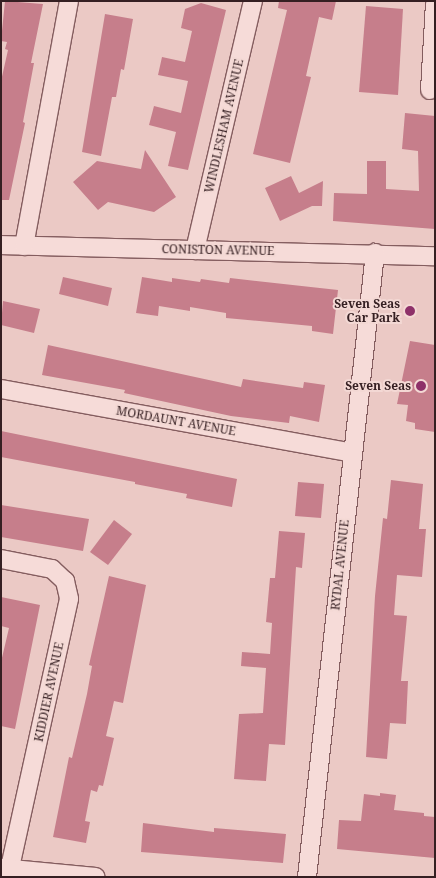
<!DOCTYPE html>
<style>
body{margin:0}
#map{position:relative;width:436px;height:878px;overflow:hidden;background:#ebc9c5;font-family:"Noto Serif",serif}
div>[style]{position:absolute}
.building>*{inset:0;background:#c67e8b}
.roads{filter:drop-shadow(1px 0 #845d5f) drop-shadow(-1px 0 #845d5f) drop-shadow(0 1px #845d5f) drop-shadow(0 -1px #845d5f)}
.minor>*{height:18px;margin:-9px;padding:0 9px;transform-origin:9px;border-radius:9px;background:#f6dbd8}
.dots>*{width:14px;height:14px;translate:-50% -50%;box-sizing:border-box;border:2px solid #f3d8d4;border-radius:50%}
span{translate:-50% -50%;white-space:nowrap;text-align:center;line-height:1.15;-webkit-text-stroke:4px #f3d8d4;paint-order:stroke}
.street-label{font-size:12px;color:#351f22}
.poi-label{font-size:12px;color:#351f22;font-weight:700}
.right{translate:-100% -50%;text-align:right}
.frame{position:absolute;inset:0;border:2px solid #351f22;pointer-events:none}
</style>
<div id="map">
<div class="building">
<i style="clip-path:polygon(5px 1px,43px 4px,31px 63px,34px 63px,23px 122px,25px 123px,9px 200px,1px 200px,1px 81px,8px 50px,5px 49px,7px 42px,1px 41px)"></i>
<i style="clip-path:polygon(279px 1px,336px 1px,332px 20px,319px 17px,306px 76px,311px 77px,290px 163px,253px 154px,287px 10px,278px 8px)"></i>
<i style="clip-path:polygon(201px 3px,226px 10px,188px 170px,168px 166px,176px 132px,149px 125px,154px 106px,181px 113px,188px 81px,158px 75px,162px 57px,185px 62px,192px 31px,181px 28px,185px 9px)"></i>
<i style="clip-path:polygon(366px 6px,403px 9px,398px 95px,359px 92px)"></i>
<i style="clip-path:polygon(105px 14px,133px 19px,124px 70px,121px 69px,116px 97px,112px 97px,101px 156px,82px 152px)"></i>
<i style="clip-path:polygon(405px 113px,435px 116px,435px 229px,333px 221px,334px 193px,367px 194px,367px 161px,386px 161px,386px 189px,419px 191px,418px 151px,402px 149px)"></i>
<i style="clip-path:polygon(145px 150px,176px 197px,154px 212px,108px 202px,98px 210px,73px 182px,97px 161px,141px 169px)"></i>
<i style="clip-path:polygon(291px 176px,299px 193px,323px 181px,322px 206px,312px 206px,280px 221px,265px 188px)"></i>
<i style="clip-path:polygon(63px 277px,112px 288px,108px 306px,59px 294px)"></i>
<i style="clip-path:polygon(142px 277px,172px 282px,172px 278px,200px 282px,201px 279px,229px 283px,230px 278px,338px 290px,333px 334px,312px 331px,312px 326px,226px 318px,226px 313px,190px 307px,190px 311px,159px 306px,158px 316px,136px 313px)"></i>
<i style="clip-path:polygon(3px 301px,40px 309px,34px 333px,1px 325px)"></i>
<i style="clip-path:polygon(410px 341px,435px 345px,435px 432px,415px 429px,415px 423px,406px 421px,408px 405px,397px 404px)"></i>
<i style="clip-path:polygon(48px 345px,241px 387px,243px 379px,303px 388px,304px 382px,325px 385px,319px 422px,290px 416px,289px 423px,231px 416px,124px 393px,125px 390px,42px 375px)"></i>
<i style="clip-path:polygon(1px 431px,237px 479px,232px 507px,186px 498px,187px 494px,135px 484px,135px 482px,1px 457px)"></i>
<i style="clip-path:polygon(391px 480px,423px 484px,419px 529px,426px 529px,422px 577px,397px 575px,394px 615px,407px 616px,401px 681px,408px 681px,407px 702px,406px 724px,390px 723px,387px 759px,366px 757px,375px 596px,383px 518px,387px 519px)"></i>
<i style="clip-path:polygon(298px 482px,324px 484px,321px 518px,295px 516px)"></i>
<i style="clip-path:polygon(1px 505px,89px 519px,83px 551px,1px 537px)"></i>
<i style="clip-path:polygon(114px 520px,132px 534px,108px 565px,90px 552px)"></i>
<i style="clip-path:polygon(279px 531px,305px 533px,302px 568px,296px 567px,285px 745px,269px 744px,266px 781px,234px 779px,239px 714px,263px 713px,266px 668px,241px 666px,242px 652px,270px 654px,272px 623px,266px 622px,270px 578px,275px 578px)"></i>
<i style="clip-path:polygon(109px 576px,146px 585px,123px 703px,114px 701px,106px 736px,114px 738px,103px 786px,99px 785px,97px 792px,91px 790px,85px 821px,90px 822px,86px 843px,53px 837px,69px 757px,72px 758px,87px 694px,92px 666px,89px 665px)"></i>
<i style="clip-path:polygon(1px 597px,40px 605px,15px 729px,1px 726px,1px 662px,9px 628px,1px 626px)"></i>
<i style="clip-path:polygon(380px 793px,396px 795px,394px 810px,424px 813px,424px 816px,435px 817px,435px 858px,337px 849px,339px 820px,361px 821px,364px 794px,380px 796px)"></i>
<i style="clip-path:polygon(143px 823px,214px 832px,214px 828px,286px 834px,283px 863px,141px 852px)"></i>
</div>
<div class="roads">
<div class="minor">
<i style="left:430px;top:90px;width:86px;rotate:-86.7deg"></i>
<i style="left:1px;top:245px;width:434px;rotate:1.5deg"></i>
<i style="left:24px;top:246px;width:249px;rotate:-79.6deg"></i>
<i style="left:195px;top:250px;width:256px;rotate:-76.9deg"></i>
<i style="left:1px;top:389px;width:357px;rotate:10.3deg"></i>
<i style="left:1px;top:559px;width:52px;rotate:11.1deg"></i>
<i style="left:52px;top:569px;width:18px;rotate:43deg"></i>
<i style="left:65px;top:581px;width:18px;rotate:77deg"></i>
<i style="left:69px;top:599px;width:285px;rotate:102.4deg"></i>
<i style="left:1px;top:868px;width:95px;rotate:5.4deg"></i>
<i style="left:307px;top:877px;width:628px;rotate:-83.78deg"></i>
</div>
</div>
<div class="dots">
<i style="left:410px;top:311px;background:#8e3169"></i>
<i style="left:421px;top:386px;background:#8e3169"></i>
</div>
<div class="street-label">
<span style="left:224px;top:126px;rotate:-77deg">WINDLESHAM AVENUE</span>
<span style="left:218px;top:250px;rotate:1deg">CONISTON AVENUE</span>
<span style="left:176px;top:421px;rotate:10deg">MORDAUNT AVENUE</span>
<span style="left:340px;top:565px;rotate:-84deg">RYDAL AVENUE</span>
<span style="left:49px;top:692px;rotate:-78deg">KIDDIER AVENUE</span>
</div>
<div class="poi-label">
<span class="right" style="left:400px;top:311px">Seven Seas<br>Car Park</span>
<span class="right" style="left:411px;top:386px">Seven Seas</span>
</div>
<div class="frame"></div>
</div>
